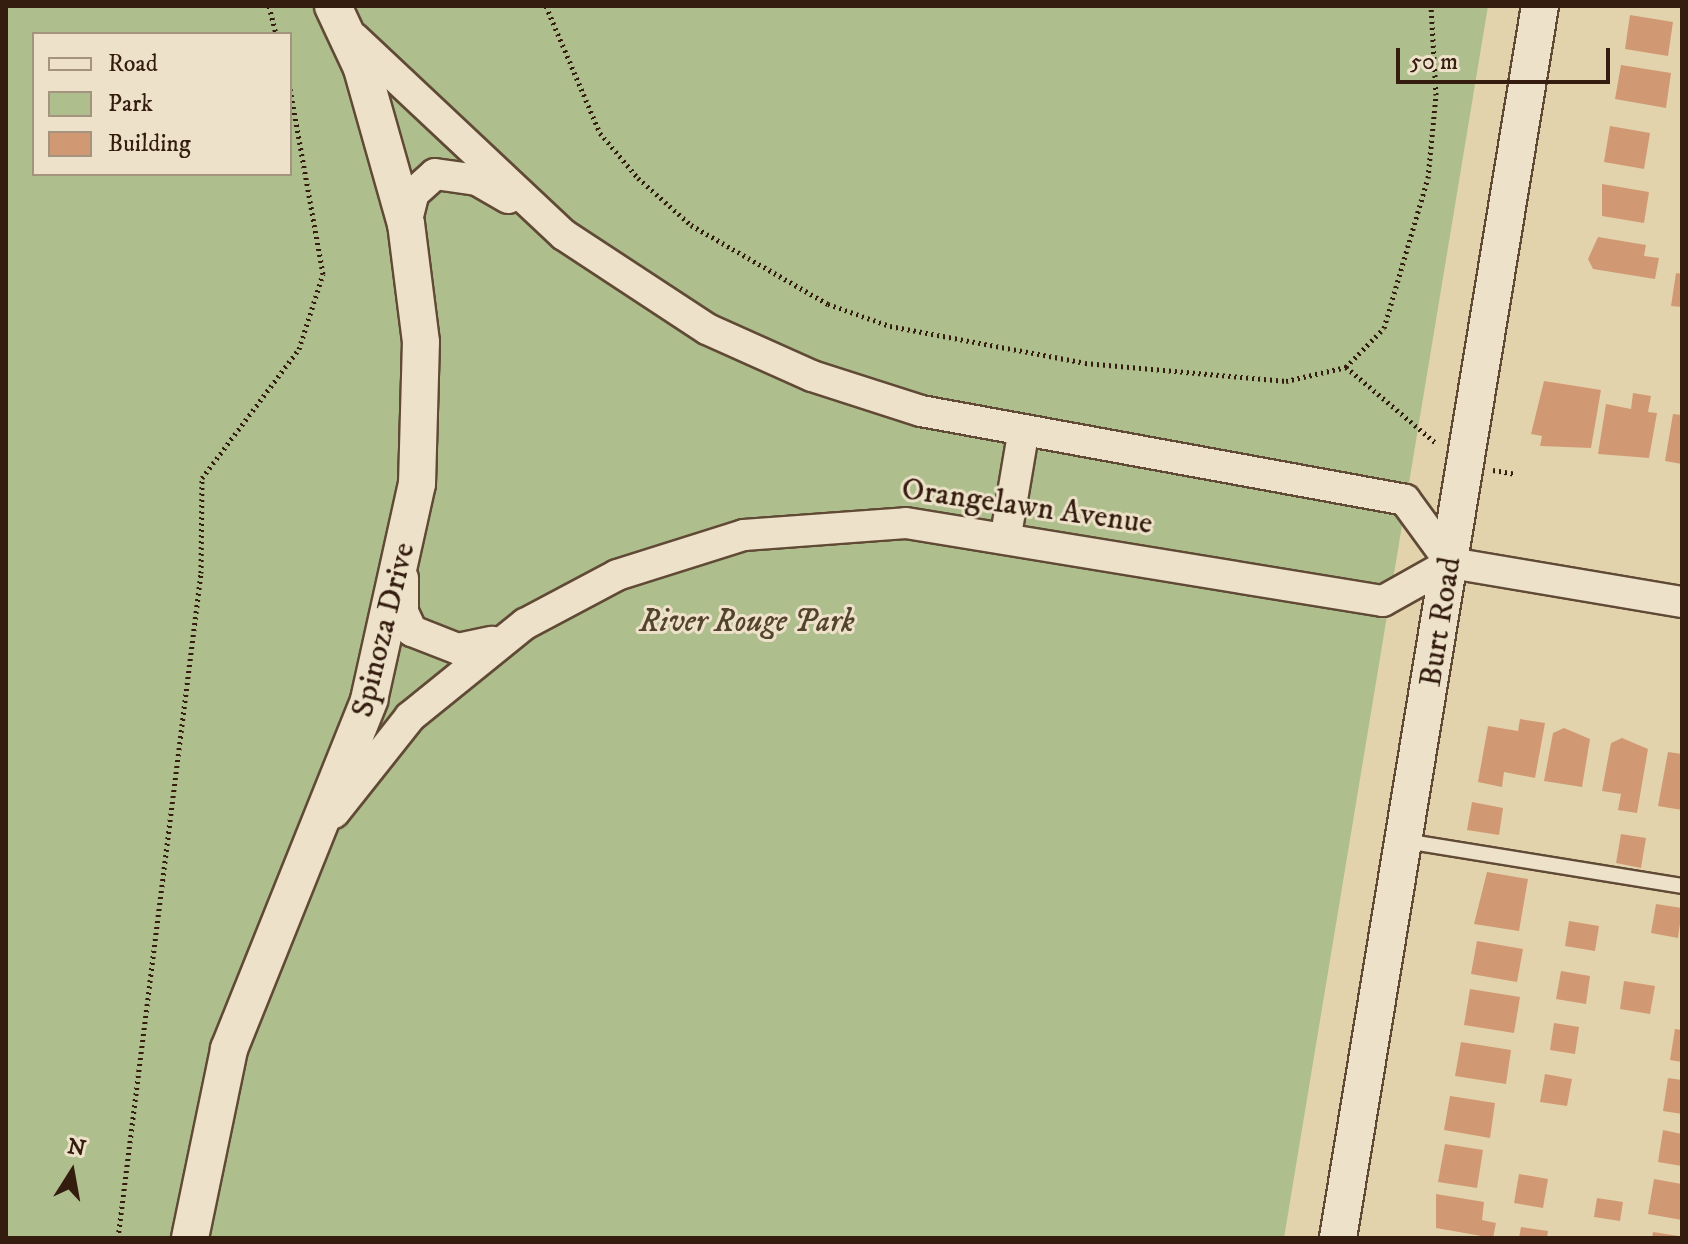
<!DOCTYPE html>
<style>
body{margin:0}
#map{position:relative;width:1688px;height:1244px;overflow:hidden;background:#e3d3ac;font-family:"IM FELL DW Pica",serif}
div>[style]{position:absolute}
.green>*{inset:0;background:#afbe8d}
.building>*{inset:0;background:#d09974}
.path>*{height:5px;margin-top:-2.5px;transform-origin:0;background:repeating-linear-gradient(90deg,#341c0f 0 2px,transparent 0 6px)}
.roads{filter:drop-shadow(2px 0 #604a36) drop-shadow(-2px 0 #604a36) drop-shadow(0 2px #604a36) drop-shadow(0 -2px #604a36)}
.service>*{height:14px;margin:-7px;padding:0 7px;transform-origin:7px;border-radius:7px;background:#ede2c9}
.minor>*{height:30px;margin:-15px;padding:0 15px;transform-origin:15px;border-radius:15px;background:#ede2c9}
.tertiary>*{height:36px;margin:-18px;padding:0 18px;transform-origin:18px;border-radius:18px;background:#ede2c9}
span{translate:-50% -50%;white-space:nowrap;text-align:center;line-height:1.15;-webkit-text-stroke:6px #ede2c9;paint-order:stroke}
.street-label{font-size:32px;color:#341c0f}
.park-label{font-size:32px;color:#53442e;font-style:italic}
.frame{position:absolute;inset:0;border:8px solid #341c0f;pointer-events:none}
.legend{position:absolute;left:32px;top:32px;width:260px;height:144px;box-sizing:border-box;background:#ede2c9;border:2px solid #a3937f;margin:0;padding:10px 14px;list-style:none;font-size:24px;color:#341c0f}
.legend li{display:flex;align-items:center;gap:16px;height:40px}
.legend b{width:40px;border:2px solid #a3937f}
.north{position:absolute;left:32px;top:1132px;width:80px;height:80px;-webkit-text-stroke:6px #ede2c9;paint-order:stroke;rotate:11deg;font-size:22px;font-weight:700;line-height:32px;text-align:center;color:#341c0f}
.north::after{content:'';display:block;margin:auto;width:28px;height:36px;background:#341c0f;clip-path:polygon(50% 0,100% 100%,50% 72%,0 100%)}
.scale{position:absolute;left:1396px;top:48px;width:214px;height:36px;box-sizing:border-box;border:4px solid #341c0f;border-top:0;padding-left:10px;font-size:24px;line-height:28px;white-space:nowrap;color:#341c0f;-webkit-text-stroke:6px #ede2c9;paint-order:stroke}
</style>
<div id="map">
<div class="green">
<i style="clip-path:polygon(evenodd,6px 6px,1488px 6px,1284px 1238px,6px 1238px,6px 6px,34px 34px,290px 34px,290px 174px,34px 174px,34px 34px)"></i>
</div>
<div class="building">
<i style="clip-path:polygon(1630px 15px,1673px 22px,1668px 56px,1625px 49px)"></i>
<i style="clip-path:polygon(1621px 65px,1671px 73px,1666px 108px,1615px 99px)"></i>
<i style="clip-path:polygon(1610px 126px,1650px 133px,1644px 169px,1604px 162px)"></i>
<i style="clip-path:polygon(1602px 184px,1649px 192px,1644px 223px,1602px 216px)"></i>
<i style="clip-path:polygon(1598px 237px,1646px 245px,1644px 256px,1659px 258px,1655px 279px,1593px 269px,1588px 259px)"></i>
<i style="clip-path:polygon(1676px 273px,1682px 274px,1682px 307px,1671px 306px)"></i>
<i style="clip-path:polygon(1544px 381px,1601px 390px,1591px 448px,1540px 446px,1542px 436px,1531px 434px)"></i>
<i style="clip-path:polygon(1633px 393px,1651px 396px,1648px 412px,1657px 413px,1649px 458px,1598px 454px,1606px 404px,1631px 409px)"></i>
<i style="clip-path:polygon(1673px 414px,1682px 415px,1682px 464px,1665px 461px)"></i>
<i style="clip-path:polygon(1520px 719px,1545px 723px,1535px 778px,1504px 772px,1502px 787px,1478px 782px,1488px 726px,1518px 731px)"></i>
<i style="clip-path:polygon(1564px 728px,1590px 739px,1582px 787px,1544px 781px,1553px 733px)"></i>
<i style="clip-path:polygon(1622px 738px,1648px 749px,1637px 813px,1618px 810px,1621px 794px,1602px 791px,1611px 743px)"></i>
<i style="clip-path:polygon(1668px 752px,1682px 754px,1682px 810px,1658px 806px)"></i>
<i style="clip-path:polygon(1472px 802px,1503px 808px,1499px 835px,1467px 830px)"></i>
<i style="clip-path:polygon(1621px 834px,1646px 838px,1641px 868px,1616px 863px)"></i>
<i style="clip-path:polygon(1487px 872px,1528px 879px,1519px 931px,1474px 924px)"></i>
<i style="clip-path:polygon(1656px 904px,1682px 908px,1678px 938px,1651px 933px)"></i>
<i style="clip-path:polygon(1569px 921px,1599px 926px,1595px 951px,1565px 946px)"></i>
<i style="clip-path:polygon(1477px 941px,1523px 949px,1517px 982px,1471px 974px)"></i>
<i style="clip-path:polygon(1561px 971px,1590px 976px,1586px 1004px,1556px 999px)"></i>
<i style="clip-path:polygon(1624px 981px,1655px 986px,1650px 1014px,1620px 1009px)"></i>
<i style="clip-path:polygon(1470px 989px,1520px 997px,1514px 1033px,1464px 1025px)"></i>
<i style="clip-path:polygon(1554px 1023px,1579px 1027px,1575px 1054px,1550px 1050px)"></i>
<i style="clip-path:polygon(1675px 1029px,1682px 1030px,1682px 1062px,1670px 1060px)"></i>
<i style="clip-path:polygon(1461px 1042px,1511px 1050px,1506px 1084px,1455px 1076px)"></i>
<i style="clip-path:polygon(1545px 1074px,1572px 1079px,1567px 1106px,1540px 1102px)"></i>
<i style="clip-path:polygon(1668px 1078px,1682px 1080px,1682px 1114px,1663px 1111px)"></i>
<i style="clip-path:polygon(1450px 1096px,1495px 1103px,1490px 1138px,1444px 1130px)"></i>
<i style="clip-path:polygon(1663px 1130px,1682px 1134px,1682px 1166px,1658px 1162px)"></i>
<i style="clip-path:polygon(1445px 1144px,1483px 1150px,1477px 1188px,1438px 1182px)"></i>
<i style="clip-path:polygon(1519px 1174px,1548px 1179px,1543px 1208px,1514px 1203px)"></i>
<i style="clip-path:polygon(1654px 1179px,1682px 1184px,1682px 1220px,1648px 1214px)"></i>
<i style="clip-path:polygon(1436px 1194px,1484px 1202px,1482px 1220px,1496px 1223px,1493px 1238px,1436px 1228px)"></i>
<i style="clip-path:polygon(1597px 1198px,1623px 1202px,1620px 1221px,1594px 1217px)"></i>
<i style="clip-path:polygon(1521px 1227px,1548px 1231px,1547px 1238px,1519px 1238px)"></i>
<i style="clip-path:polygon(1653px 1232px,1679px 1236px,1679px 1238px,1652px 1238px)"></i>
</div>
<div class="path">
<i style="left:269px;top:6px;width:29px;rotate:76deg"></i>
<i style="left:546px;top:6px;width:138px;rotate:67deg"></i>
<i style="left:600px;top:133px;width:59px;rotate:49.8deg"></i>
<i style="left:638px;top:178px;width:71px;rotate:41.6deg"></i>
<i style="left:691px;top:225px;width:158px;rotate:30deg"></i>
<i style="left:828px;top:304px;width:66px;rotate:19.5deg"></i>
<i style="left:890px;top:326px;width:198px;rotate:10.7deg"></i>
<i style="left:1085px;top:363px;width:202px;rotate:5.1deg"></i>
<i style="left:1286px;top:381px;width:62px;rotate:-13.1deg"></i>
<i style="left:1346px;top:367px;width:54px;rotate:-45.7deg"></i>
<i style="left:1384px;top:328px;width:156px;rotate:-73.7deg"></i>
<i style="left:1428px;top:178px;width:83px;rotate:-84.5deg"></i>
<i style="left:1436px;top:95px;width:89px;rotate:-93.2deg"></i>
<i style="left:1346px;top:367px;width:119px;rotate:40.2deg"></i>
<i style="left:1493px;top:470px;width:22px;rotate:10deg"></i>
<i style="left:118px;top:1238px;width:670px;rotate:-82.89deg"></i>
<i style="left:201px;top:573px;width:95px;rotate:-89.4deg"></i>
<i style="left:202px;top:478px;width:161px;rotate:-53.1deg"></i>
<i style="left:299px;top:349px;width:79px;rotate:-72.3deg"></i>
<i style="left:323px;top:274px;width:188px;rotate:-100.1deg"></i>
</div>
<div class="roads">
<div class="service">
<i style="left:1405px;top:841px;width:281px;rotate:9.2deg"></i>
</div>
<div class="minor">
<i style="left:354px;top:38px;width:288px;rotate:43.2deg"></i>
<i style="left:564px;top:235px;width:171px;rotate:33.3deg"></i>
<i style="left:707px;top:329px;width:115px;rotate:24.1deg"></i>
<i style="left:812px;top:376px;width:114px;rotate:17.8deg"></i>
<i style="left:921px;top:411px;width:492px;rotate:10.4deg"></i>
<i style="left:1405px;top:500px;width:78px;rotate:53.9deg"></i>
<i style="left:406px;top:224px;width:32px;rotate:-76deg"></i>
<i style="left:414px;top:193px;width:28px;rotate:-42deg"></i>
<i style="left:435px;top:174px;width:42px;rotate:8.1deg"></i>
<i style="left:477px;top:180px;width:36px;rotate:30deg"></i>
<i style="left:1006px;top:535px;width:101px;rotate:-80.4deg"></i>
<i style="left:403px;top:578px;width:34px;rotate:90deg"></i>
<i style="left:403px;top:612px;width:21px;rotate:65deg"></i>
<i style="left:412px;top:631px;width:49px;rotate:21.4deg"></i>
<i style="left:458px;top:649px;width:35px;rotate:-12deg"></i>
<i style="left:334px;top:813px;width:122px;rotate:-51.6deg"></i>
<i style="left:410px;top:717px;width:148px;rotate:-39deg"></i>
<i style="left:525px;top:624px;width:104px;rotate:-28deg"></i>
<i style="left:617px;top:575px;width:133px;rotate:-17.5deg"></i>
<i style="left:744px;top:535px;width:162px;rotate:-4.2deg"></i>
<i style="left:906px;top:523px;width:483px;rotate:9.3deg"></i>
<i style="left:1383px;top:601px;width:78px;rotate:-29.2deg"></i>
<i style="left:1451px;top:563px;width:234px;rotate:9.6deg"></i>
</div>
<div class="tertiary">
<i style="left:190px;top:1238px;width:193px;rotate:-78.3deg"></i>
<i style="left:229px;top:1049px;width:376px;rotate:-68.1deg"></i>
<i style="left:369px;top:700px;width:221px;rotate:-77.5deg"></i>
<i style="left:417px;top:484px;width:142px;rotate:-88.4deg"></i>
<i style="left:421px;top:342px;width:119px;rotate:-97.2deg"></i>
<i style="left:406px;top:224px;width:162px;rotate:-105.8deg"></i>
<i style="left:362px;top:68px;width:68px;rotate:-115.1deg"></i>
<i style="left:1338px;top:1238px;width:1248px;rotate:-80.69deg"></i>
</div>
</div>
<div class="street-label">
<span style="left:1027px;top:507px;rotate:8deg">Orangelawn Avenue</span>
<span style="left:1441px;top:622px;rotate:-81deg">Burt Road</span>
<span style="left:384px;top:630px;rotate:-76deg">Spinoza Drive</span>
</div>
<div class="park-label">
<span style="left:747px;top:622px">River Rouge Park</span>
</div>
<div class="frame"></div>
<ul class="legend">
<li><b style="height:10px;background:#ede2c9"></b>Road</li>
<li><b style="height:22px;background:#afbe8d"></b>Park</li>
<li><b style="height:22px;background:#d09974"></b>Building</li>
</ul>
<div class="north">N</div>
<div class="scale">50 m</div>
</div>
